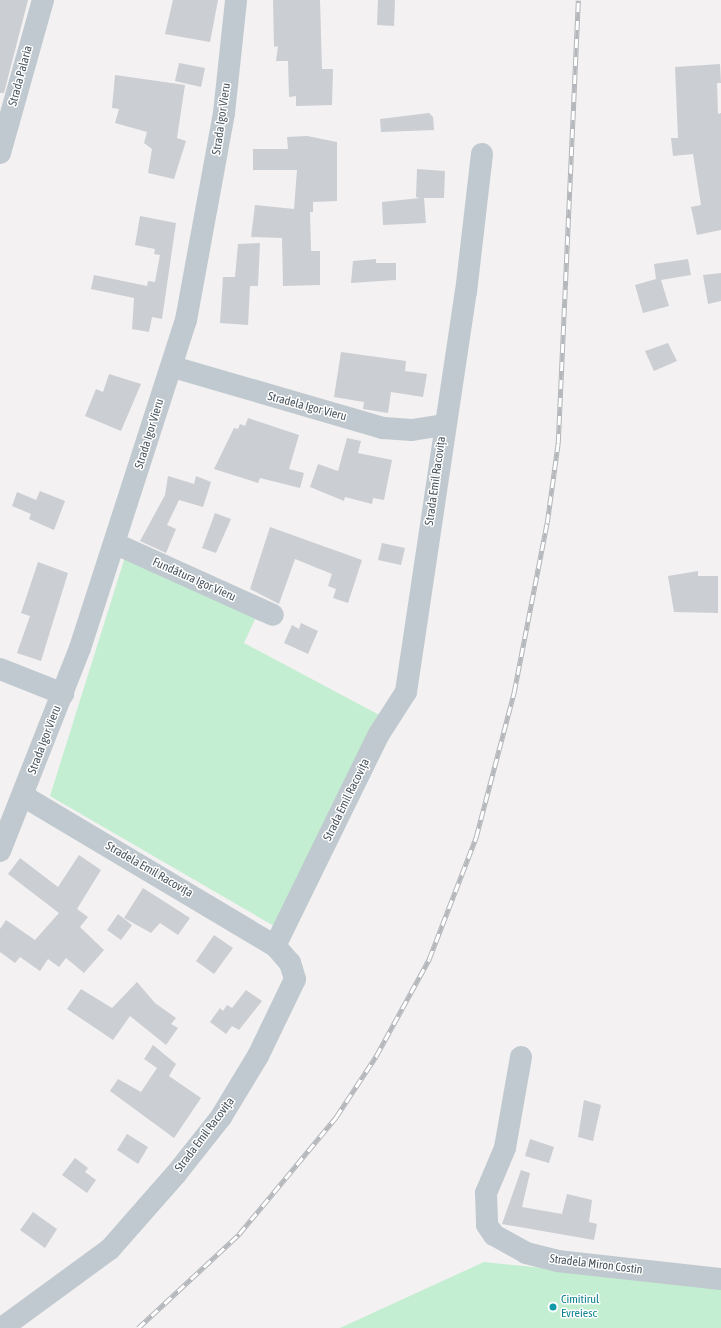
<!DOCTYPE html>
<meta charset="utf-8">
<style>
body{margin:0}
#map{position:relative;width:721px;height:1328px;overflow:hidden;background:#f3f1f1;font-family:"Asap Condensed",sans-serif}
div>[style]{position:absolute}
.green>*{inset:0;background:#c3eed1}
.building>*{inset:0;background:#cbced3}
.minor>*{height:22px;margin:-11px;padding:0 11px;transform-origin:11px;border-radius:11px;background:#c0c9cf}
.rail>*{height:4.5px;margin-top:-2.25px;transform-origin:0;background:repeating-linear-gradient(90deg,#fff 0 9px,#b4b7bb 0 18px);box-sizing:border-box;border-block:1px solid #b4b7bb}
.dots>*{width:11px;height:11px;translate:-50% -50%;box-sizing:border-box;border:2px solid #fff;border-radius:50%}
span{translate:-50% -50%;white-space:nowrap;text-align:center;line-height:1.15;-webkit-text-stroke:3px #fff;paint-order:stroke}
.street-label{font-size:12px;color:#4a555e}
.culture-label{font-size:12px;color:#0d838f}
.left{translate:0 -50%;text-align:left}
</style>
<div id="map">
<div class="green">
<i style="clip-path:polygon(125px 557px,256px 617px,244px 643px,383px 717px,274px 926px,50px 796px)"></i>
<i style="clip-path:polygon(484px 1262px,721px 1286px,721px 1328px,340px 1328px)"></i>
</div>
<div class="building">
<i style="clip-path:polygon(0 0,28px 0,4px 93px,0 93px)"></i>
<i style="clip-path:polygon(173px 0,218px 0,210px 42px,165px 34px)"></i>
<i style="clip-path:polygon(273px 0,320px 0,322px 69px,333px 69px,332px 105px,296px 106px,296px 96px,289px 97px,288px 61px,276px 61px,278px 46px,274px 47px)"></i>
<i style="clip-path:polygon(378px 0,395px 0,394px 26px,377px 25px)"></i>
<i style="clip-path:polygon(179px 63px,205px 68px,201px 87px,175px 81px)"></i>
<i style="clip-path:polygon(720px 64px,721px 83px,717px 83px,718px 114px,721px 113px,721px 230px,697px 235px,691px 207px,701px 205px,693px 154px,673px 156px,671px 138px,678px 138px,675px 67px)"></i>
<i style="clip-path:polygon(115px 75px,185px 85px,177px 138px,186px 141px,174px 179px,148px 173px,152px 149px,144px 143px,147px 132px,115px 123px,119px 109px,112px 108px)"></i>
<i style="clip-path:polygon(429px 113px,433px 117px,434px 130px,381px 132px,380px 119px)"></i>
<i style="clip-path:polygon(307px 136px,337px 142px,337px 201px,313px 202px,313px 212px,310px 212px,311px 251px,320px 251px,320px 285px,283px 286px,282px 238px,251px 237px,255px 205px,294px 209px,297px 170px,253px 170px,253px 149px,288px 149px,287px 137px)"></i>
<i style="clip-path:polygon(417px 169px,445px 171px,444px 198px,424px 198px,426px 223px,383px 225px,382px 202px,420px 198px,416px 197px)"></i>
<i style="clip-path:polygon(140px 216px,176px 223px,162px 319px,152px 317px,149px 332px,132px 329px,134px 298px,91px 289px,94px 275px,147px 286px,148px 281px,155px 282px,160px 255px,154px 254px,155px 249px,135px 245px)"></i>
<i style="clip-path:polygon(260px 243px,258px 286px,250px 286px,248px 325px,220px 323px,223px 277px,235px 277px,238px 244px)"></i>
<i style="clip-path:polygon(376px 259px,376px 263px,396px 263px,396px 280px,351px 283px,353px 261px)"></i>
<i style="clip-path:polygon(688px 259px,691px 275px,661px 280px,669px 306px,643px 313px,635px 285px,656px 279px,654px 264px)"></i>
<i style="clip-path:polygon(721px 273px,721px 301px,708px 304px,703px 275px)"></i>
<i style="clip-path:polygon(668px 343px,677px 361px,654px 371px,645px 351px)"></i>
<i style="clip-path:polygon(341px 352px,406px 361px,405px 371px,427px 374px,423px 397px,391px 392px,388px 413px,363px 409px,364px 402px,334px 397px)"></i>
<i style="clip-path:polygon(109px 374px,141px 384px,121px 431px,85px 416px,96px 389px,103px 392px)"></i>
<i style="clip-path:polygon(248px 418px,299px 435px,289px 469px,304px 473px,300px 488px,260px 478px,258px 483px,214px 469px,234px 428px,238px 429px,240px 424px,245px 426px)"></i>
<i style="clip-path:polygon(347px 438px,361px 441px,358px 453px,392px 460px,384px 500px,373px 498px,372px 504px,345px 497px,344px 501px,310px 487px,318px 464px,338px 471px)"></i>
<i style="clip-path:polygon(168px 476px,194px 484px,196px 476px,211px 482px,203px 507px,179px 500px,167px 525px,176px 529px,166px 553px,140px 541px,165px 495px)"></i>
<i style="clip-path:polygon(40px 491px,65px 501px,54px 530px,29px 519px,31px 514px,12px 506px,17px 492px,36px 500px)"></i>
<i style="clip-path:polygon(215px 513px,231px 519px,216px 553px,202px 548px)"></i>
<i style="clip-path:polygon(270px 527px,362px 560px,348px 603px,333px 598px,336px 589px,328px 586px,332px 574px,295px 559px,279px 604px,250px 589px)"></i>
<i style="clip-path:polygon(382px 543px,405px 548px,401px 565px,378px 560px)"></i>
<i style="clip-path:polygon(38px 562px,68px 573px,41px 661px,17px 653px,30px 616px,21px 613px)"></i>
<i style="clip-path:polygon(698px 571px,698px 576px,718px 576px,718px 613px,674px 612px,668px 576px)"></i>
<i style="clip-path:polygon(301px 623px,318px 631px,308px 654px,284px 643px,292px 625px,299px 629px)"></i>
<i style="clip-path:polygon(79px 855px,101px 870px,77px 909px,88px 917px,80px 927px,104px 950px,84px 973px,66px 958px,59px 967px,48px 959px,40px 971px,20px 957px,15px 963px,0 952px,0 929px,6px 920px,35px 940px,59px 913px,8px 874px,20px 858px,58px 887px)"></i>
<i style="clip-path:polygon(143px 888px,190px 918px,178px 935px,160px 923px,151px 933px,124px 918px)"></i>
<i style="clip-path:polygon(118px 914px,132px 925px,121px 940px,107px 930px)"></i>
<i style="clip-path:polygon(214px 935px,233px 948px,214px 974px,196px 961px)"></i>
<i style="clip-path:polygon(137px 982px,155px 1003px,176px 1018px,171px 1024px,178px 1028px,166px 1045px,130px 1016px,113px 1040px,67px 1009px,81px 989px,112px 1008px)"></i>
<i style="clip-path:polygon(246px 990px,262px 1001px,239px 1030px,232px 1026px,226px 1034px,210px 1022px,220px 1008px,223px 1011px,227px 1005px,232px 1008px)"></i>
<i style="clip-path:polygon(153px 1045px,176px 1064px,169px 1076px,201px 1098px,174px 1138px,110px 1091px,118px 1079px,141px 1092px,157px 1068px,144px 1059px)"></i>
<i style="clip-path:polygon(584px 1100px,601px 1105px,593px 1141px,578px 1137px)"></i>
<i style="clip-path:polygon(127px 1134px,148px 1147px,138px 1164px,117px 1150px)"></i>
<i style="clip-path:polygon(530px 1139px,554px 1147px,549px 1163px,525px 1156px)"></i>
<i style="clip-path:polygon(75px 1158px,88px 1168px,85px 1172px,96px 1180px,87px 1193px,62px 1175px)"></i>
<i style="clip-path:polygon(521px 1170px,530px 1173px,522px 1207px,562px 1214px,567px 1194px,592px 1200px,589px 1222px,597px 1224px,594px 1240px,502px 1224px)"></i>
<i style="clip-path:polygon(33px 1212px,57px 1229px,45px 1248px,20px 1230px)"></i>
</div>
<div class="minor">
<i style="left:0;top:153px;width:159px;rotate:-74.3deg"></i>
<i style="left:173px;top:367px;width:219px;rotate:16.2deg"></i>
<i style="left:383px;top:428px;width:29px;rotate:4deg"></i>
<i style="left:412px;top:430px;width:32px;rotate:-9deg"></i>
<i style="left:116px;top:544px;width:172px;rotate:24.3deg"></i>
<i style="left:0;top:669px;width:68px;rotate:21.6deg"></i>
<i style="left:0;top:851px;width:218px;rotate:-68.5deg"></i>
<i style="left:80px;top:648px;width:345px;rotate:-72.1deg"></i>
<i style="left:186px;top:320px;width:210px;rotate:-79.6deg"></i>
<i style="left:224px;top:113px;width:114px;rotate:-83.9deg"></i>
<i style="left:275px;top:946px;width:236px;rotate:-63.9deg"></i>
<i style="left:379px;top:734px;width:50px;rotate:-57.3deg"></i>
<i style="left:406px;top:692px;width:404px;rotate:-81.5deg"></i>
<i style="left:466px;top:292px;width:139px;rotate:-83.4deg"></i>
<i style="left:521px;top:1057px;width:92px;rotate:100deg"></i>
<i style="left:505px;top:1148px;width:49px;rotate:112.9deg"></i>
<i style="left:486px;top:1193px;width:32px;rotate:88deg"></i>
<i style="left:487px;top:1225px;width:12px;rotate:55deg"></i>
<i style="left:494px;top:1235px;width:37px;rotate:29deg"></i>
<i style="left:526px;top:1253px;width:32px;rotate:14deg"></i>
<i style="left:557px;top:1261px;width:165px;rotate:6.3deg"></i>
<i style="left:2px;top:1328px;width:134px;rotate:-36.2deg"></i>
<i style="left:110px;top:1249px;width:100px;rotate:-48.7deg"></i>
<i style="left:176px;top:1174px;width:73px;rotate:-51.7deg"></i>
<i style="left:221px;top:1117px;width:71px;rotate:-58.8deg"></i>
<i style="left:258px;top:1056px;width:85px;rotate:-64.3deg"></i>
<i style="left:295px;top:979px;width:17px;rotate:-107deg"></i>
<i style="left:290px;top:963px;width:23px;rotate:-131deg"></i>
<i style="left:275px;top:946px;width:293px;rotate:-149.2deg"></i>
</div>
<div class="rail">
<i style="left:138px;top:1328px;width:138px;rotate:-42.9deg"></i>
<i style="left:239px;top:1234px;width:152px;rotate:-50.3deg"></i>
<i style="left:336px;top:1117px;width:73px;rotate:-56.7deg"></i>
<i style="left:376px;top:1056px;width:111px;rotate:-61.3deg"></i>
<i style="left:429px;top:959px;width:131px;rotate:-68.9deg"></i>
<i style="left:476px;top:837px;width:150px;rotate:-75.3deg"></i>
<i style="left:514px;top:692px;width:172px;rotate:-79deg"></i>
<i style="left:547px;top:523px;width:81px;rotate:-82.2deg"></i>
<i style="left:558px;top:443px;width:443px;rotate:-87.4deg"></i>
</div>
<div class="dots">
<i style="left:553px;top:1307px;background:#0f9aa8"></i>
</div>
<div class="street-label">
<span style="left:21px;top:76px;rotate:-75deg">Strada Palaria</span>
<span style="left:222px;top:119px;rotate:-82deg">Strada Igor Vieru</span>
<span style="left:307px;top:407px;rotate:15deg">Stradela Igor Vieru</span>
<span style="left:150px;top:434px;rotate:-73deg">Strada Igor Vieru</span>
<span style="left:436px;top:481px;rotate:-82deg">Strada Emil Racovița</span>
<span style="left:194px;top:580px;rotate:24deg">Fundătura Igor Vieru</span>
<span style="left:45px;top:740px;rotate:-69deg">Strada Igor Vieru</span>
<span style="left:347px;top:800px;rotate:-64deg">Strada Emil Racovița</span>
<span style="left:149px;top:870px;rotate:30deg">Stradela Emil Racovița</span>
<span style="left:205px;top:1135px;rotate:-53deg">Strada Emil Racovița</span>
<span style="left:596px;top:1265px;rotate:7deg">Stradela Miron Costin</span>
</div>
<div class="culture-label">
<span class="left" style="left:561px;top:1307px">Cimitirul<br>Evreiesc</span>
</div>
</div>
